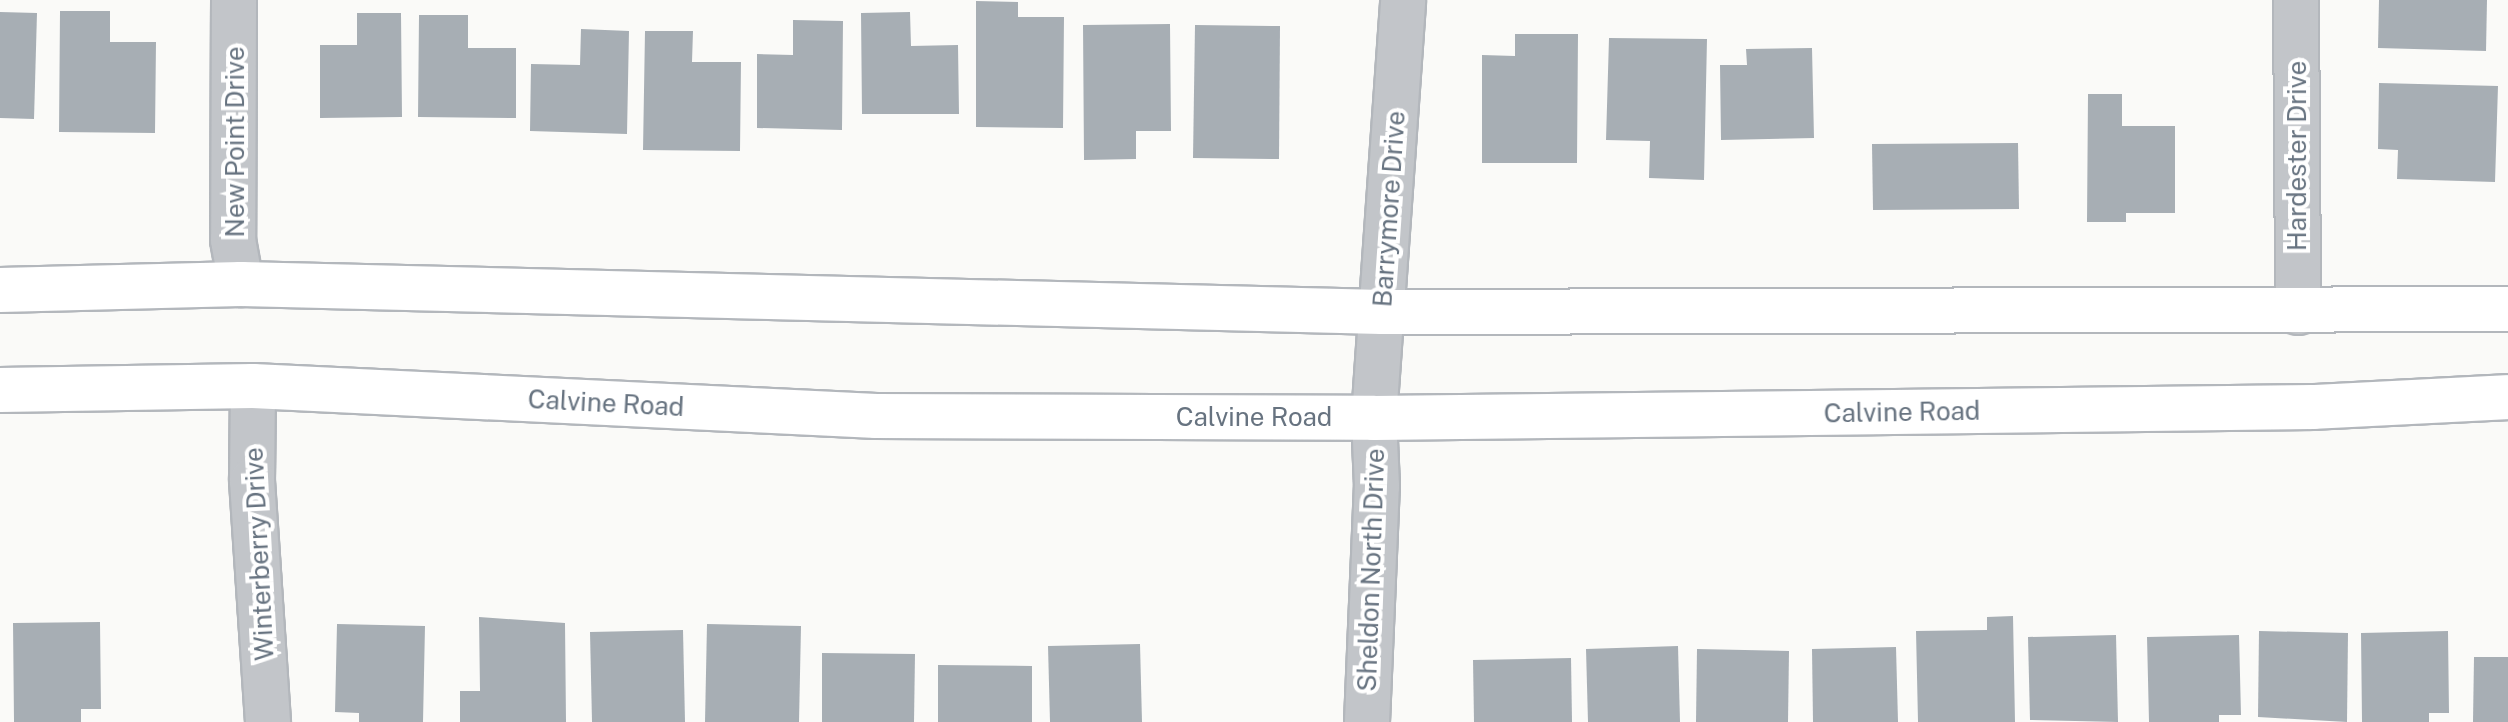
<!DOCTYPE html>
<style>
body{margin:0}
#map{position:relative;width:2508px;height:722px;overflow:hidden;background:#fafaf8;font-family:"Public Sans",sans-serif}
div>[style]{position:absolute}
.building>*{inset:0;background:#a7aeb4}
.roads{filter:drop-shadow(2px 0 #b3b7bc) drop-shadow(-2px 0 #b3b7bc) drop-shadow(0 2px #b3b7bc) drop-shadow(0 -2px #b3b7bc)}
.minor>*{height:44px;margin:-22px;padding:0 22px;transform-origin:22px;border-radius:22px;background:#c2c5c9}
.major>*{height:44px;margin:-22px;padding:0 22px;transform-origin:22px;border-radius:22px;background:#fff}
span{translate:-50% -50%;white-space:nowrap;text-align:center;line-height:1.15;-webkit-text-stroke:8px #fff;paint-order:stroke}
.street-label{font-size:26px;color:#677380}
</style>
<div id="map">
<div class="building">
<i style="clip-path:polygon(2379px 0,2487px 0,2486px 51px,2378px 48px)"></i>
<i style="clip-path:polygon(976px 1px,1018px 2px,1018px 17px,1064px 17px,1063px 128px,976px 127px)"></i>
<i style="clip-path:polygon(60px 11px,110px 11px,110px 42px,156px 42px,155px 133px,59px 132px)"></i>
<i style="clip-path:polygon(0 12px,37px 13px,34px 119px,0 118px)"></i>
<i style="clip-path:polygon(910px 12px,911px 46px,958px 45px,959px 114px,862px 114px,861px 13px)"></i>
<i style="clip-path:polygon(357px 13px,401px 13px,402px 117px,320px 118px,320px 45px,357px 45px)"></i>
<i style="clip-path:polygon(419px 15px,468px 15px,468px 48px,516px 48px,516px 118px,418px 117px)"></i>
<i style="clip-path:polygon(793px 20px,843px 21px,842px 130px,757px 128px,757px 54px,793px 55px)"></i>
<i style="clip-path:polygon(1170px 24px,1171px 131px,1136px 131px,1136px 159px,1084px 160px,1083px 25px)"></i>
<i style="clip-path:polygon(1195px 25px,1280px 26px,1279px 159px,1193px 158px)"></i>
<i style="clip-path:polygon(581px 29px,629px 31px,627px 134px,530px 131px,531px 64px,580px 65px)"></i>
<i style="clip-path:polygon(645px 31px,693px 31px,692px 62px,741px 62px,740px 151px,643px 150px)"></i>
<i style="clip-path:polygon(1515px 34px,1578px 34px,1577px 163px,1482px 163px,1482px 55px,1515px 56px)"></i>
<i style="clip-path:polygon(1609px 38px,1707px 39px,1704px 180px,1649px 178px,1650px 141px,1606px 140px)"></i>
<i style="clip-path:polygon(1812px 48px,1814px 138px,1721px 140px,1720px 65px,1747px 65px,1746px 49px)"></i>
<i style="clip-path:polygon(2379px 83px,2498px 86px,2495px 182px,2397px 179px,2398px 150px,2378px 149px)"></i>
<i style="clip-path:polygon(2088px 94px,2122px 94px,2122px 126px,2175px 126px,2175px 213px,2126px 213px,2126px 222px,2087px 222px)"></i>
<i style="clip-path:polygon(2018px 143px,2019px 209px,1873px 210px,1872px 144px)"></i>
<i style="clip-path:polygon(2013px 616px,2015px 722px,1918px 722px,1916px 631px,1987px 630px,1987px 617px)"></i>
<i style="clip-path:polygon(479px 617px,565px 623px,566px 722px,460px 722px,460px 691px,480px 691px)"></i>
<i style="clip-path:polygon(100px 622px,101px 709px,81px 709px,81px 722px,14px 722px,13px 623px)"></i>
<i style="clip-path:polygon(337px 624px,425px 626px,423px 722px,359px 722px,359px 713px,335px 712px)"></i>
<i style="clip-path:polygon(707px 624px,801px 626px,799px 722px,705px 722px)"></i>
<i style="clip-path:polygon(683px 630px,685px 722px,592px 722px,590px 632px)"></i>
<i style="clip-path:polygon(2259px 631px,2348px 633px,2347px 722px,2258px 717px)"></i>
<i style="clip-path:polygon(2448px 631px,2449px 713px,2429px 713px,2429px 722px,2362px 722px,2361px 633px)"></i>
<i style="clip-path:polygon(2116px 635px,2118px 722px,2030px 720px,2028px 637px)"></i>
<i style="clip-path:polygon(2239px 635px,2241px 715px,2219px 715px,2219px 722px,2149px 722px,2147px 637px)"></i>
<i style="clip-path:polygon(1140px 644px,1142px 722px,1050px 722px,1048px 646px)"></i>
<i style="clip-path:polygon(1678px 646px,1680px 722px,1588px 722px,1586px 649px)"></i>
<i style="clip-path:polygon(1896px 647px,1898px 722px,1813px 722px,1812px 649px)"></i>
<i style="clip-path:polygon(1697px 649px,1789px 651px,1788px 722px,1696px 722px)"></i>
<i style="clip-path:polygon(822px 653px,915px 654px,914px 722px,822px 722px)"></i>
<i style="clip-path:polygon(2474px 657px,2508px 657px,2508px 722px,2473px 722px)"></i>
<i style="clip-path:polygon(1571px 658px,1572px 722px,1474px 722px,1473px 660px)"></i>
<i style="clip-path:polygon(938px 665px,1032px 666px,1032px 722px,938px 722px)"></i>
</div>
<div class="roads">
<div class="minor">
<i style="left:234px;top:0;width:240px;rotate:90.2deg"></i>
<i style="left:233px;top:240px;width:45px;rotate:79.7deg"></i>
<i style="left:2296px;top:0;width:312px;rotate:89.6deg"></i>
<i style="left:253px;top:386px;width:95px;rotate:90.6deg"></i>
<i style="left:252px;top:481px;width:242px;rotate:86.2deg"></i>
<i style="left:1367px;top:722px;width:236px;rotate:-87.6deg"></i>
<i style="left:1377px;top:486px;width:68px;rotate:-92.5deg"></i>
<i style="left:1374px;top:418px;width:419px;rotate:-86deg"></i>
</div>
<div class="major">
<i style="left:0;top:290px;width:241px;rotate:-1.4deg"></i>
<i style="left:241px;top:284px;width:1141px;rotate:1.41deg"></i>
<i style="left:1382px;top:312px;width:1126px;rotate:-0.15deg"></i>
<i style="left:0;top:390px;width:253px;rotate:-0.9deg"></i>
<i style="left:253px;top:386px;width:624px;rotate:2.76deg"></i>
<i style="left:876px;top:416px;width:498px;rotate:0.2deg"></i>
<i style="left:1374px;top:418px;width:939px;rotate:-0.67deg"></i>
<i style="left:2313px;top:407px;width:195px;rotate:-2.9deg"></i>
</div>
</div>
<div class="street-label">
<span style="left:235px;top:142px;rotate:-90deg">New Point Drive</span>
<span style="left:2297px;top:156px;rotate:-90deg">Hardester Drive</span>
<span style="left:1389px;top:209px;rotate:-86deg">Barrymore Drive</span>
<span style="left:606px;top:403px;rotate:3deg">Calvine Road</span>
<span style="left:1902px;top:412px;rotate:-1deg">Calvine Road</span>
<span style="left:1254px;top:417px">Calvine Road</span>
<span style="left:259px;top:554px;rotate:-93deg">Winterberry Drive</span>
<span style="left:1371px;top:570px;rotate:-88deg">Sheldon North Drive</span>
</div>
</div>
